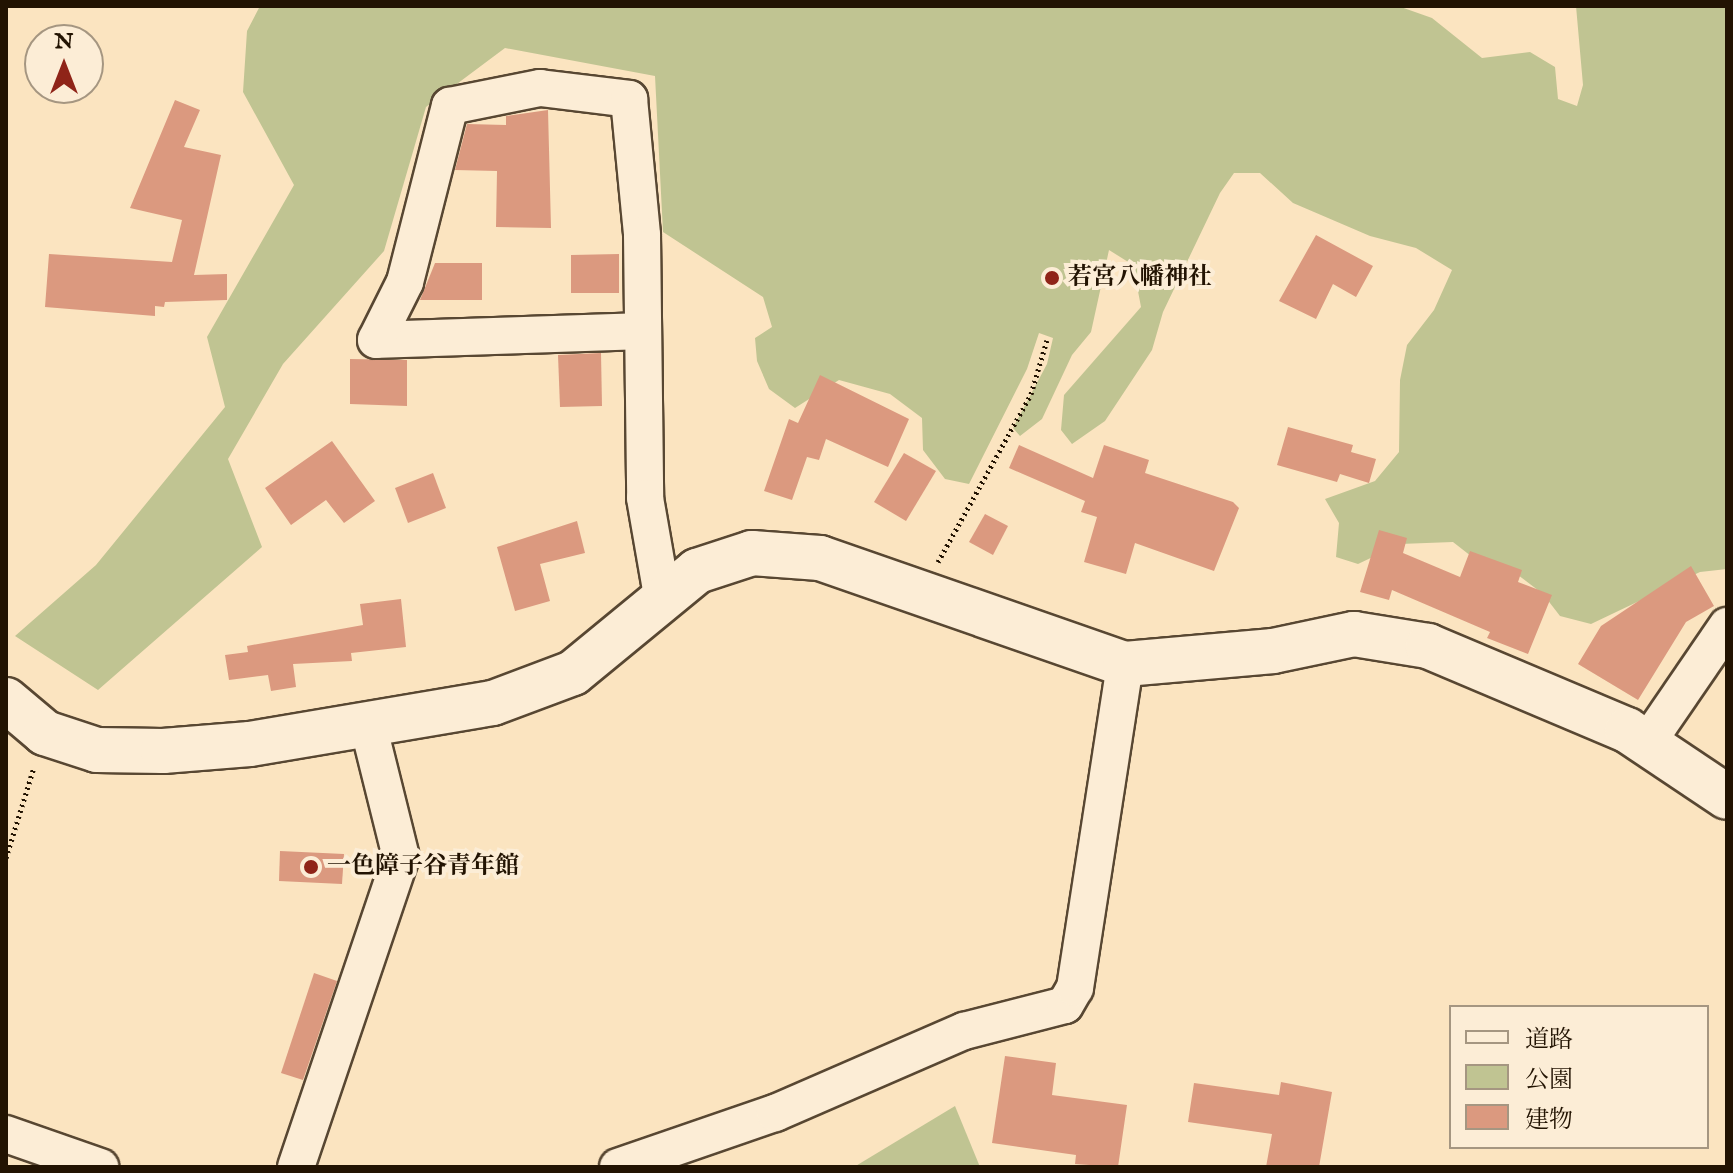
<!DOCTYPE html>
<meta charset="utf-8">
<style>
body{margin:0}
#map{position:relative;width:1733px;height:1173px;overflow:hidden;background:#fbe4c0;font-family:"IM FELL English","Noto Serif JP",serif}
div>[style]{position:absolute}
.green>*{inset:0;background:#c0c492}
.building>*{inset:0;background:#db997f}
.path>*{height:5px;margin-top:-2.5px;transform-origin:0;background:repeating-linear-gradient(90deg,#221302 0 2px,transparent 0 6px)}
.roads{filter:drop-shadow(2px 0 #584732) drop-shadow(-2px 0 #584732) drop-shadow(0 2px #584732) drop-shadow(0 -2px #584732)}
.minor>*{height:36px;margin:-18px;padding:0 18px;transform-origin:18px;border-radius:18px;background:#fcedd6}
.tertiary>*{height:44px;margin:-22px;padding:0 22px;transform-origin:22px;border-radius:22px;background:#fcedd6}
.dots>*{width:22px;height:22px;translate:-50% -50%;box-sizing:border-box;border:4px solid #fcedd6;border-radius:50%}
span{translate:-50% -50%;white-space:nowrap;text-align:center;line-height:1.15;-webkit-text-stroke:8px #fcedd6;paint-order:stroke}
.poi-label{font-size:24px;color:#221302;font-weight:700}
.left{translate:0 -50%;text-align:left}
.frame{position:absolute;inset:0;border:8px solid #221302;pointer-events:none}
.legend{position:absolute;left:1449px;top:1005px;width:260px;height:144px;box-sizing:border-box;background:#fcedd6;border:2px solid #a59681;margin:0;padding:10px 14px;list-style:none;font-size:24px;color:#221302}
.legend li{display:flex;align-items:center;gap:16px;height:40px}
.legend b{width:40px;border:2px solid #a59681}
.north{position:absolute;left:24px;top:24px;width:80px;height:80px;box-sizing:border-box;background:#fcedd6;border:2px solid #a59681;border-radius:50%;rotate:0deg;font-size:22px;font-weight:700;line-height:32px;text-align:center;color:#221302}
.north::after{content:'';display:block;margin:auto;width:28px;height:36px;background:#8f2418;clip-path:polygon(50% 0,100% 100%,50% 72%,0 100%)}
</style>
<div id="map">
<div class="green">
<i style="clip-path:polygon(260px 6px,1398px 6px,1432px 18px,1482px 58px,1530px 52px,1555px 67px,1558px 99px,1577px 106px,1583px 85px,1576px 6px,1727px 6px,1727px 569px,1700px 572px,1591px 624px,1560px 616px,1543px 594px,1514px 572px,1485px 567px,1453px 542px,1400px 544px,1358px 564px,1336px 557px,1339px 523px,1325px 499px,1375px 481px,1399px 452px,1400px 380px,1407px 345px,1434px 310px,1452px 270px,1416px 248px,1370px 236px,1293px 203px,1260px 173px,1234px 173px,1220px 193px,1163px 312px,1152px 350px,1105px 421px,1072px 444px,1061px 430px,1064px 395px,1141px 307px,1133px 265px,1109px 250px,1091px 332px,1072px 355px,1042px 419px,1020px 436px,1013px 428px,1047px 364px,1053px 338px,1039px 333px,1027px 369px,969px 484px,945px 479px,923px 450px,922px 418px,890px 394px,839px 380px,795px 408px,769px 389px,757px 361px,755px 338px,772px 327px,763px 297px,663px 232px,655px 76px,505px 48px,426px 107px,384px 251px,283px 364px,228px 459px,262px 547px,98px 690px,15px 636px,96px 565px,225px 407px,207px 337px,294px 185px,243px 92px,247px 31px)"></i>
<i style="clip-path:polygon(955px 1106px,980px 1167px,854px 1167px)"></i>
</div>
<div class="building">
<i style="clip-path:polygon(175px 100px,200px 110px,184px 147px,221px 155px,194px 275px,227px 274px,227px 300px,165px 302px,164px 307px,155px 306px,155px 316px,45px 307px,49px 254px,172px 262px,182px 220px,130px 208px)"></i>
<i style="clip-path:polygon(548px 110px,551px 228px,496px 227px,497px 171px,455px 170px,467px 124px,506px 125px,506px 116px)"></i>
<i style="clip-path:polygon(1316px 235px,1373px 266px,1356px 297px,1333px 284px,1316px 319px,1279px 301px)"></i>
<i style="clip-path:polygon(619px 254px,619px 293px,571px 293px,571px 255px)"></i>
<i style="clip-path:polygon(435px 263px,482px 263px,482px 300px,420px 300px)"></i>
<i style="clip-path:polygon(601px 353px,602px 406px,560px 407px,558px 355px)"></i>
<i style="clip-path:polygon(350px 359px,407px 360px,407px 406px,350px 404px)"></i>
<i style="clip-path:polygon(820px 375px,909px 419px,888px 467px,826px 439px,819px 460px,807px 457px,792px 500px,764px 491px,789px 419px,798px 423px)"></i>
<i style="clip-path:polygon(1288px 427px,1353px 445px,1351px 452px,1376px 459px,1369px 483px,1340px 474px,1337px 482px,1277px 465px)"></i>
<i style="clip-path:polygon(332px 441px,375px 501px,344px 523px,326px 500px,291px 525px,265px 488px)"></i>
<i style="clip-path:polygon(1019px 445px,1093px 478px,1104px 445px,1149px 460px,1145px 473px,1233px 502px,1239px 508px,1214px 571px,1135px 543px,1126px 574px,1084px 562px,1097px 517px,1081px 512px,1085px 501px,1009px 468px)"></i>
<i style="clip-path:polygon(904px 453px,936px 471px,906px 521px,874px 502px)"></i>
<i style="clip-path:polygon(433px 473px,446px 508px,408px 523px,395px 488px)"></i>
<i style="clip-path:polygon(985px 514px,1008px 526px,993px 555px,969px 542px)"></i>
<i style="clip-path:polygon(577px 521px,585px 553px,540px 564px,550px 601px,515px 611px,497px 547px)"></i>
<i style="clip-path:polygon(1379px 530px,1407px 538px,1403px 553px,1460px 577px,1470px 551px,1522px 570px,1518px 582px,1552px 595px,1528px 654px,1487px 638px,1490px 632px,1392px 590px,1389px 600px,1360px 592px)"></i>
<i style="clip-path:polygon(1691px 566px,1714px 606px,1686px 622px,1638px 700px,1578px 664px,1601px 626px)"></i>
<i style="clip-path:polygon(401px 599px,406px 647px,351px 653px,352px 661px,293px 664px,296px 687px,271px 691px,268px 675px,229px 680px,225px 655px,248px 652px,247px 646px,363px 625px,360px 604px)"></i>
<i style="clip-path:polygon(280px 851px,344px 854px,342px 884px,279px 881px)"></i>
<i style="clip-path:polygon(314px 973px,337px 981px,303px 1080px,281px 1073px)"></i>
<i style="clip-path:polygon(1005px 1056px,1056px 1063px,1052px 1095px,1127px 1105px,1118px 1167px,1075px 1164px,1076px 1155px,992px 1143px)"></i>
<i style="clip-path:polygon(1281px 1082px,1332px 1092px,1319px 1167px,1266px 1167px,1272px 1134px,1188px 1122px,1194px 1083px,1279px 1095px)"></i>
</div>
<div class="path">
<i style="left:938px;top:562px;width:192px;rotate:-61deg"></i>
<i style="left:1031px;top:394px;width:56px;rotate:-73.5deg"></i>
<i style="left:6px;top:858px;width:95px;rotate:-72.9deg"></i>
</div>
<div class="roads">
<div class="minor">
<i style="left:642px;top:331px;width:266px;rotate:178.1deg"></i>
<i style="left:376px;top:340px;width:65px;rotate:-63.4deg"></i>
<i style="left:405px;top:282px;width:182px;rotate:-75.7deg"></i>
<i style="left:450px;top:106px;width:92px;rotate:-11.3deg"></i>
<i style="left:540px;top:88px;width:90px;rotate:7deg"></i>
<i style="left:629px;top:99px;width:137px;rotate:84.5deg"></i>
<i style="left:642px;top:235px;width:263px;rotate:89.3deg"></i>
<i style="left:645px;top:498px;width:105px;rotate:80.1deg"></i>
<i style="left:1647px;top:743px;width:142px;rotate:-55.6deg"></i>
<i style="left:6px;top:1134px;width:100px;rotate:19.3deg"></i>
<i style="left:296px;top:1167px;width:327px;rotate:-71.3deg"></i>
<i style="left:401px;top:857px;width:140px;rotate:-104deg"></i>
<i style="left:618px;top:1167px;width:166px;rotate:-19deg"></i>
<i style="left:775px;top:1113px;width:206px;rotate:-23.5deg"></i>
<i style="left:964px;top:1031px;width:104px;rotate:-14.4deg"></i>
<i style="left:1065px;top:1005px;width:20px;rotate:-60deg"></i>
<i style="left:1075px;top:988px;width:328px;rotate:-81.2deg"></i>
</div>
<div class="tertiary">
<i style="left:6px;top:700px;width:51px;rotate:40.2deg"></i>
<i style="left:45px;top:733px;width:55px;rotate:18.1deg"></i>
<i style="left:97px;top:750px;width:66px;rotate:0.9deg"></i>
<i style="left:163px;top:751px;width:87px;rotate:-4.6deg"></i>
<i style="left:250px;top:744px;width:246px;rotate:-9.6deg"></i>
<i style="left:493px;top:703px;width:85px;rotate:-20.6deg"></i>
<i style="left:573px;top:673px;width:161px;rotate:-39.4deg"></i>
<i style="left:697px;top:571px;width:58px;rotate:-18.1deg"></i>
<i style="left:752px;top:553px;width:68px;rotate:4.2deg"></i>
<i style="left:820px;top:558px;width:323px;rotate:19.2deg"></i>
<i style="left:1125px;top:664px;width:149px;rotate:-5deg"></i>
<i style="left:1273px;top:651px;width:83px;rotate:-11.9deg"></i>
<i style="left:1354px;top:634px;width:75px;rotate:9.2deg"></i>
<i style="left:1428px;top:646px;width:216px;rotate:22.9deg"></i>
<i style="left:1627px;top:730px;width:120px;rotate:33.8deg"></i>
</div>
</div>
<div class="dots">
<i style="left:1052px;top:278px;background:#8f2418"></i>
<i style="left:311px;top:867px;background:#8f2418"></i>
</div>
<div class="poi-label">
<span class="left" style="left:1068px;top:278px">若宮八幡神社</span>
<span class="left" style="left:327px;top:867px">一色障子谷青年館</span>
</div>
<div class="frame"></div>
<ul class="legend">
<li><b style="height:10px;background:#fcedd6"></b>道路</li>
<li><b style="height:22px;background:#c0c492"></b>公園</li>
<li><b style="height:22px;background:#db997f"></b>建物</li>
</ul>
<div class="north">N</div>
</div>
